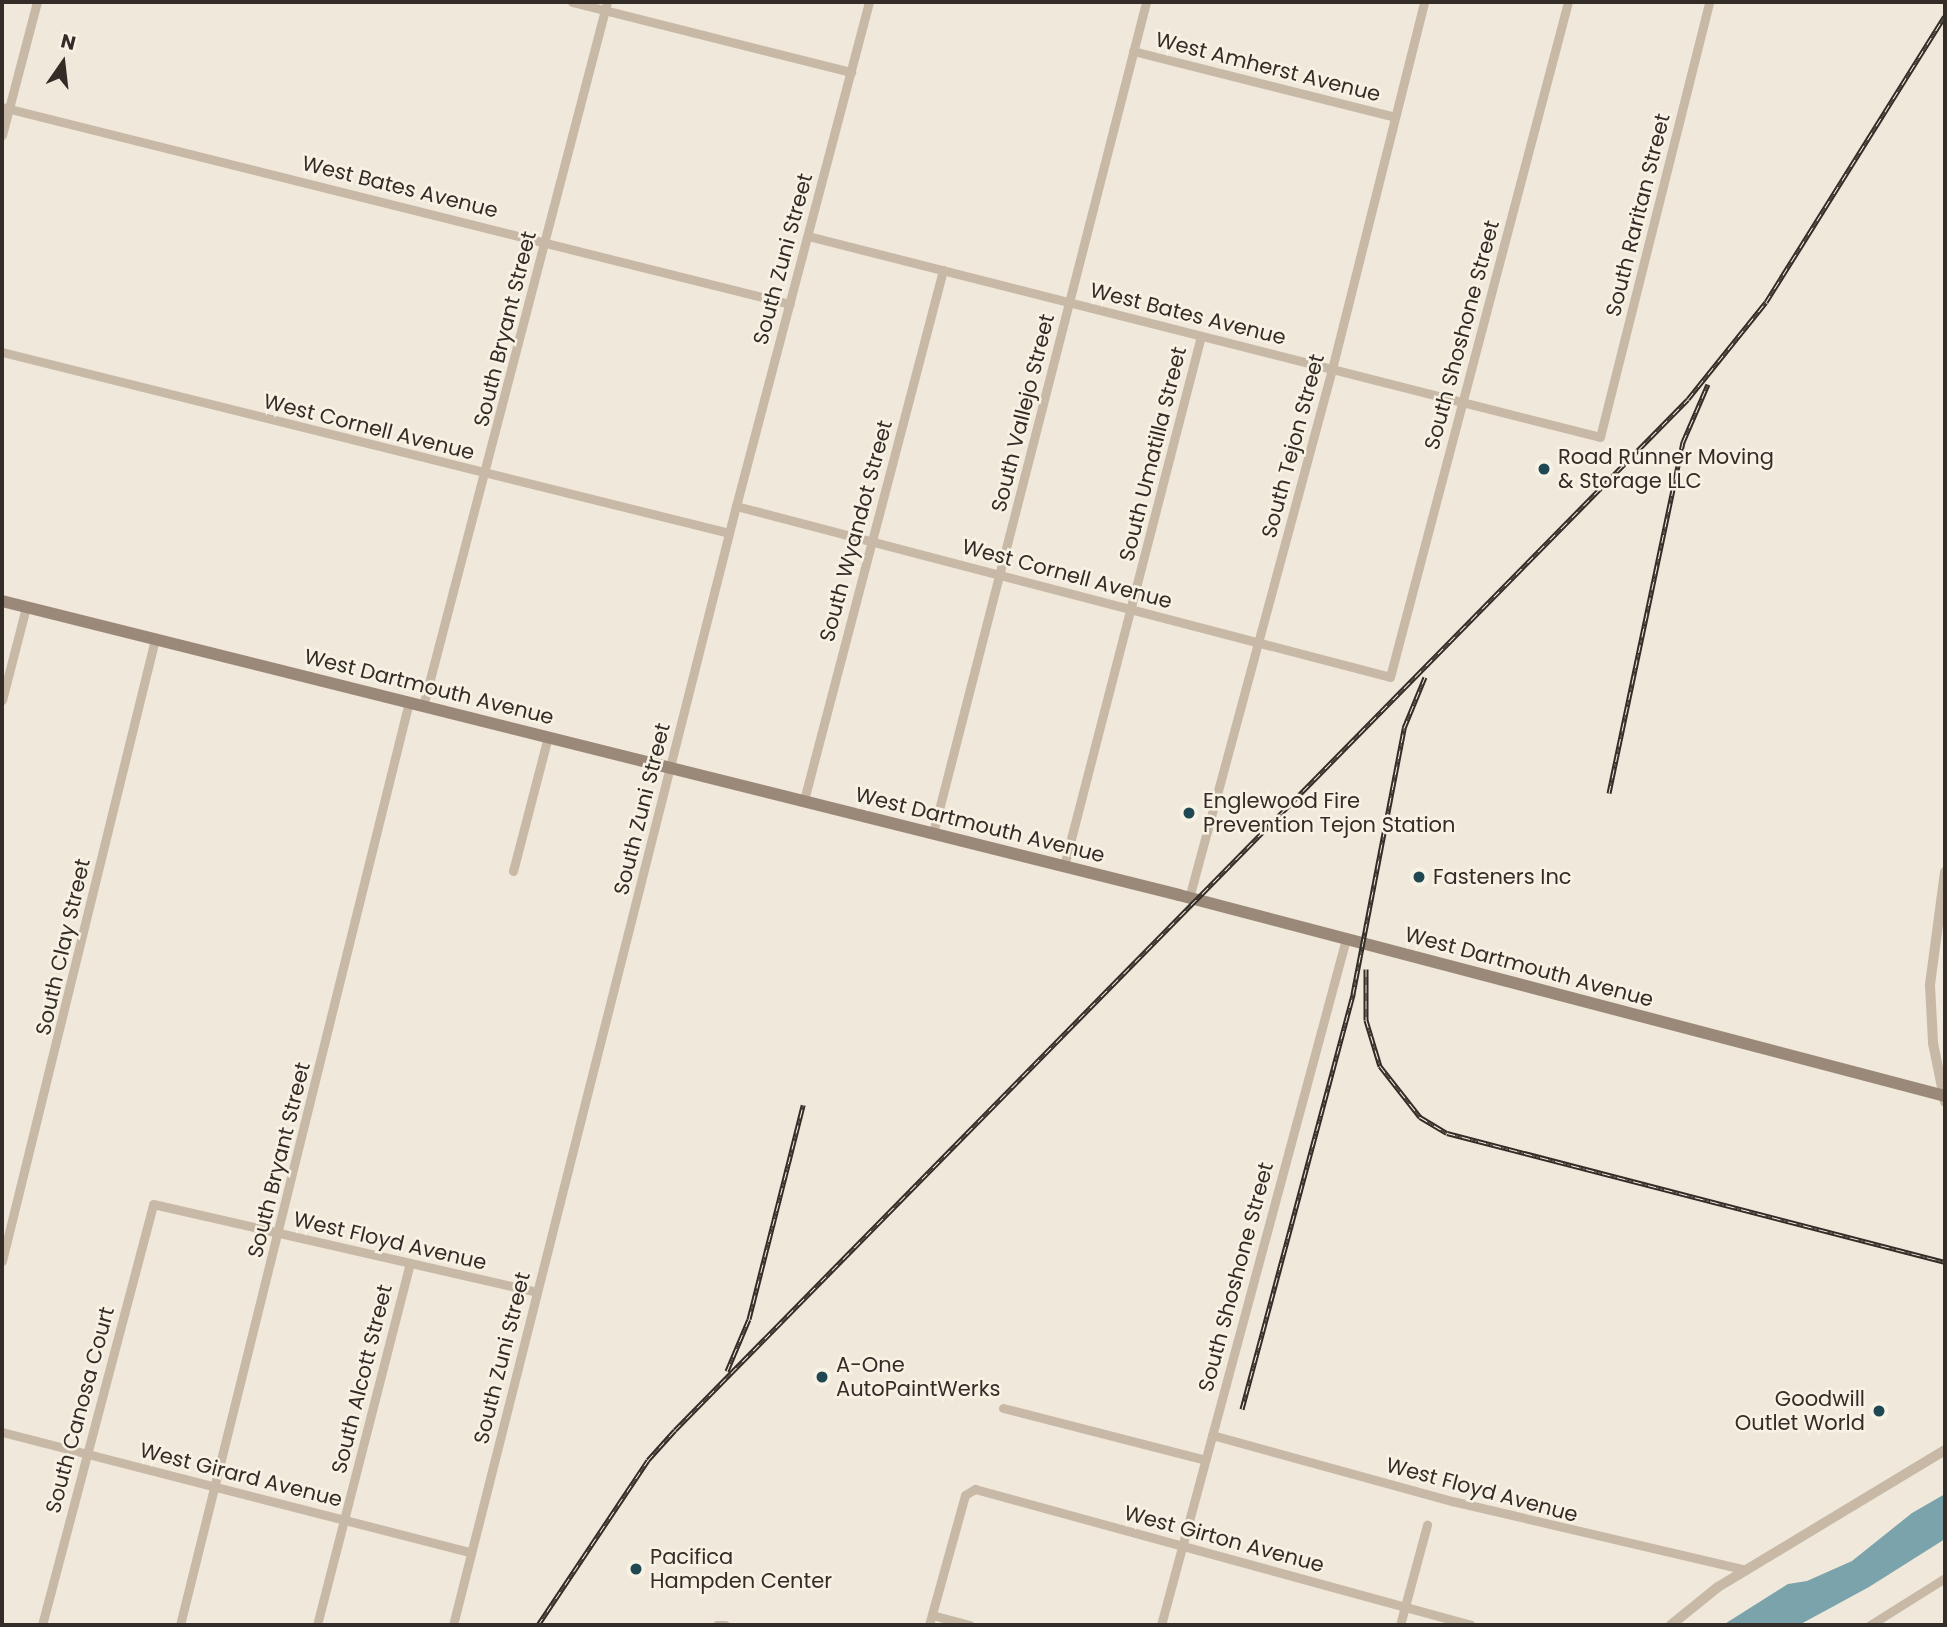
<!DOCTYPE html>
<style>
body{margin:0}
#map{position:relative;width:1947px;height:1627px;overflow:hidden;background:#f0e8da;font-family:Poppins,sans-serif}
div>[style]{position:absolute}
.water>*{inset:0;background:#7aa3ab}
.minor>*{height:9px;margin:-4.5px;padding:0 4.5px;transform-origin:4.5px;border-radius:4.5px;background:#c7b9a6}
.tertiary>*{height:10px;margin:-5px;padding:0 5px;transform-origin:5px;border-radius:5px;background:#c7b9a6}
.secondary>*{height:12px;margin:-6px;padding:0 6px;transform-origin:6px;border-radius:6px;background:#9a8978}
.rail>*{height:5px;margin-top:-2.5px;transform-origin:0;background:repeating-linear-gradient(90deg,#f8f2e5 0 8px,#332c27 0 16px);box-sizing:border-box;border-block:2px solid #332c27}
.dots>*{width:19px;height:19px;translate:-50% -50%;box-sizing:border-box;border:4px solid #f8f2e5;border-radius:50%}
span{translate:-50% -50%;white-space:nowrap;text-align:center;line-height:1.15;-webkit-text-stroke:5px #f8f2e5;paint-order:stroke}
.street-label{font-size:21px;color:#332c27}
.poi-label{font-size:21px;color:#332c27}
.left{translate:0 -50%;text-align:left}
.right{translate:-100% -50%;text-align:right}
.frame{position:absolute;inset:0;border:4px solid #332c27;pointer-events:none}
.north{position:absolute;left:28px;top:28px;width:70px;height:70px;-webkit-text-stroke:5px #f8f2e5;paint-order:stroke;rotate:14deg;font-size:19px;font-weight:700;line-height:28px;text-align:center;color:#332c27}
.north::after{content:'';display:block;margin:auto;width:24px;height:32px;background:#332c27;clip-path:polygon(50% 0,100% 100%,50% 72%,0 100%)}
</style>
<div id="map">
<div class="water">
<i style="clip-path:polygon(1945px 1494px,1945px 1539px,1869px 1587px,1799px 1625px,1723px 1625px,1788px 1584px,1807px 1581px,1852px 1561px,1912px 1513px)"></i>
</div>
<div class="minor">
<i style="left:572px;top:2px;width:288px;rotate:14.1deg"></i>
<i style="left:1133px;top:51px;width:270px;rotate:14.1deg"></i>
<i style="left:2px;top:107px;width:812px;rotate:14.04deg"></i>
<i style="left:2px;top:135px;width:138px;rotate:-75.3deg"></i>
<i style="left:808px;top:236px;width:817px;rotate:14.24deg"></i>
<i style="left:1600px;top:437px;width:448px;rotate:-75.9deg"></i>
<i style="left:2px;top:352px;width:749px;rotate:13.98deg"></i>
<i style="left:736px;top:506px;width:676px;rotate:14.65deg"></i>
<i style="left:1390px;top:677px;width:698px;rotate:-75.23deg"></i>
<i style="left:2px;top:700px;width:96px;rotate:-75.5deg"></i>
<i style="left:423px;top:706px;width:728px;rotate:-75.35deg"></i>
<i style="left:804px;top:800px;width:548px;rotate:-75.3deg"></i>
<i style="left:933px;top:833px;width:858px;rotate:-75.62deg"></i>
<i style="left:1064px;top:866px;width:547px;rotate:-75.51deg"></i>
<i style="left:513px;top:871px;width:138px;rotate:-75.4deg"></i>
<i style="left:1189px;top:898px;width:548px;rotate:-74.87deg"></i>
<i style="left:1332px;top:369px;width:378px;rotate:-75.9deg"></i>
<i style="left:2px;top:1261px;width:641px;rotate:-76.18deg"></i>
<i style="left:1003px;top:1408px;width:209px;rotate:14.4deg"></i>
<i style="left:2px;top:1432px;width:484px;rotate:14.4deg"></i>
<i style="left:1212px;top:1435px;width:249px;rotate:15.4deg"></i>
<i style="left:1452px;top:1501px;width:302px;rotate:13.2deg"></i>
<i style="left:932px;top:1615px;width:39px;rotate:15deg"></i>
<i style="left:42px;top:1625px;width:435px;rotate:-75.2deg"></i>
<i style="left:153px;top:1204px;width:394px;rotate:12.9deg"></i>
<i style="left:180px;top:1625px;width:951px;rotate:-76.07deg"></i>
<i style="left:317px;top:1625px;width:373px;rotate:-75.6deg"></i>
<i style="left:453px;top:1625px;width:1154px;rotate:-75.81deg"></i>
<i style="left:736px;top:506px;width:521px;rotate:-75.22deg"></i>
<i style="left:717px;top:1625px;width:8px"></i>
<i style="left:929px;top:1625px;width:135px;rotate:-74.5deg"></i>
<i style="left:965px;top:1495px;width:12px;rotate:-31deg"></i>
<i style="left:975px;top:1489px;width:514px;rotate:15.33deg"></i>
<i style="left:1161px;top:1625px;width:711px;rotate:-74.91deg"></i>
<i style="left:1400px;top:1625px;width:104px;rotate:-74.9deg"></i>
<i style="left:1870px;top:1625px;width:89px;rotate:-32.1deg"></i>
</div>
<div class="tertiary">
<i style="left:1945px;top:872px;width:114px;rotate:97.6deg"></i>
<i style="left:1930px;top:985px;width:58px;rotate:87deg"></i>
<i style="left:1933px;top:1043px;width:60px;rotate:78.5deg"></i>
<i style="left:1671px;top:1625px;width:60px;rotate:-39deg"></i>
<i style="left:1718px;top:1587px;width:265px;rotate:-31.1deg"></i>
</div>
<div class="secondary">
<i style="left:2px;top:601px;width:1213px;rotate:14.02deg"></i>
<i style="left:1179px;top:895px;width:792px;rotate:14.7deg"></i>
</div>
<div class="rail">
<i style="left:1609px;top:793px;width:359px;rotate:-78.1deg"></i>
<i style="left:1683px;top:442px;width:63px;rotate:-66.7deg"></i>
<i style="left:1366px;top:969px;width:51px;rotate:90deg"></i>
<i style="left:1366px;top:1020px;width:48px;rotate:73.1deg"></i>
<i style="left:1380px;top:1066px;width:65px;rotate:51.9deg"></i>
<i style="left:1420px;top:1117px;width:31px;rotate:31deg"></i>
<i style="left:1447px;top:1133px;width:514px;rotate:14.52deg"></i>
<i style="left:727px;top:1371px;width:56px;rotate:-67.1deg"></i>
<i style="left:749px;top:1319px;width:221px;rotate:-75.8deg"></i>
<i style="left:1242px;top:1409px;width:430px;rotate:-75deg"></i>
<i style="left:1353px;top:994px;width:271px;rotate:-79.1deg"></i>
<i style="left:1404px;top:728px;width:55px;rotate:-67.6deg"></i>
<i style="left:538px;top:1625px;width:198px;rotate:-56.3deg"></i>
<i style="left:648px;top:1460px;width:40px;rotate:-48deg"></i>
<i style="left:675px;top:1430px;width:1445px;rotate:-45.5deg"></i>
<i style="left:1688px;top:399px;width:124px;rotate:-51.2deg"></i>
<i style="left:1766px;top:302px;width:337px;rotate:-58deg"></i>
</div>
<div class="dots">
<i style="left:1544px;top:469px;background:#1f4852"></i>
<i style="left:1189px;top:813px;background:#1f4852"></i>
<i style="left:1419px;top:877px;background:#1f4852"></i>
<i style="left:822px;top:1377px;background:#1f4852"></i>
<i style="left:1879px;top:1411px;background:#1f4852"></i>
<i style="left:636px;top:1569px;background:#1f4852"></i>
</div>
<div class="street-label">
<span style="left:1268px;top:67px;rotate:14deg">West Amherst Avenue</span>
<span style="left:400px;top:187px;rotate:14deg">West Bates Avenue</span>
<span style="left:1638px;top:215px;rotate:-76deg">South Raritan Street</span>
<span style="left:783px;top:259px;rotate:-75deg">South Zuni Street</span>
<span style="left:1188px;top:314px;rotate:14deg">West Bates Avenue</span>
<span style="left:505px;top:329px;rotate:-76deg">South Bryant Street</span>
<span style="left:1462px;top:335px;rotate:-75deg">South Shoshone Street</span>
<span style="left:1023px;top:413px;rotate:-76deg">South Vallejo Street</span>
<span style="left:369px;top:427px;rotate:14deg">West Cornell Avenue</span>
<span style="left:1293px;top:446px;rotate:-75deg">South Tejon Street</span>
<span style="left:1153px;top:454px;rotate:-76deg">South Umatilla Street</span>
<span style="left:856px;top:531px;rotate:-75deg">South Wyandot Street</span>
<span style="left:1067px;top:574px;rotate:15deg">West Cornell Avenue</span>
<span style="left:429px;top:687px;rotate:14deg">West Dartmouth Avenue</span>
<span style="left:642px;top:809px;rotate:-76deg">South Zuni Street</span>
<span style="left:980px;top:825px;rotate:14deg">West Dartmouth Avenue</span>
<span style="left:63px;top:947px;rotate:-77deg">South Clay Street</span>
<span style="left:1529px;top:967px;rotate:15deg">West Dartmouth Avenue</span>
<span style="left:279px;top:1160px;rotate:-76deg">South Bryant Street</span>
<span style="left:390px;top:1241px;rotate:13deg">West Floyd Avenue</span>
<span style="left:1236px;top:1277px;rotate:-75deg">South Shoshone Street</span>
<span style="left:502px;top:1358px;rotate:-76deg">South Zuni Street</span>
<span style="left:362px;top:1379px;rotate:-76deg">South Alcott Street</span>
<span style="left:80px;top:1410px;rotate:-75deg">South Canosa Court</span>
<span style="left:241px;top:1475px;rotate:14deg">West Girard Avenue</span>
<span style="left:1482px;top:1490px;rotate:15deg">West Floyd Avenue</span>
<span style="left:1224px;top:1539px;rotate:15deg">West Girton Avenue</span>
</div>
<div class="poi-label">
<span class="left" style="left:1558px;top:469px">Road Runner Moving<br>&amp; Storage LLC</span>
<span class="left" style="left:1203px;top:813px">Englewood Fire<br>Prevention Tejon Station</span>
<span class="left" style="left:1433px;top:877px">Fasteners Inc</span>
<span class="left" style="left:836px;top:1377px">A-One<br>AutoPaintWerks</span>
<span class="right" style="left:1865px;top:1411px">Goodwill<br>Outlet World</span>
<span class="left" style="left:650px;top:1569px">Pacifica<br>Hampden Center</span>
</div>
<div class="frame"></div>
<div class="north">N</div>
</div>
